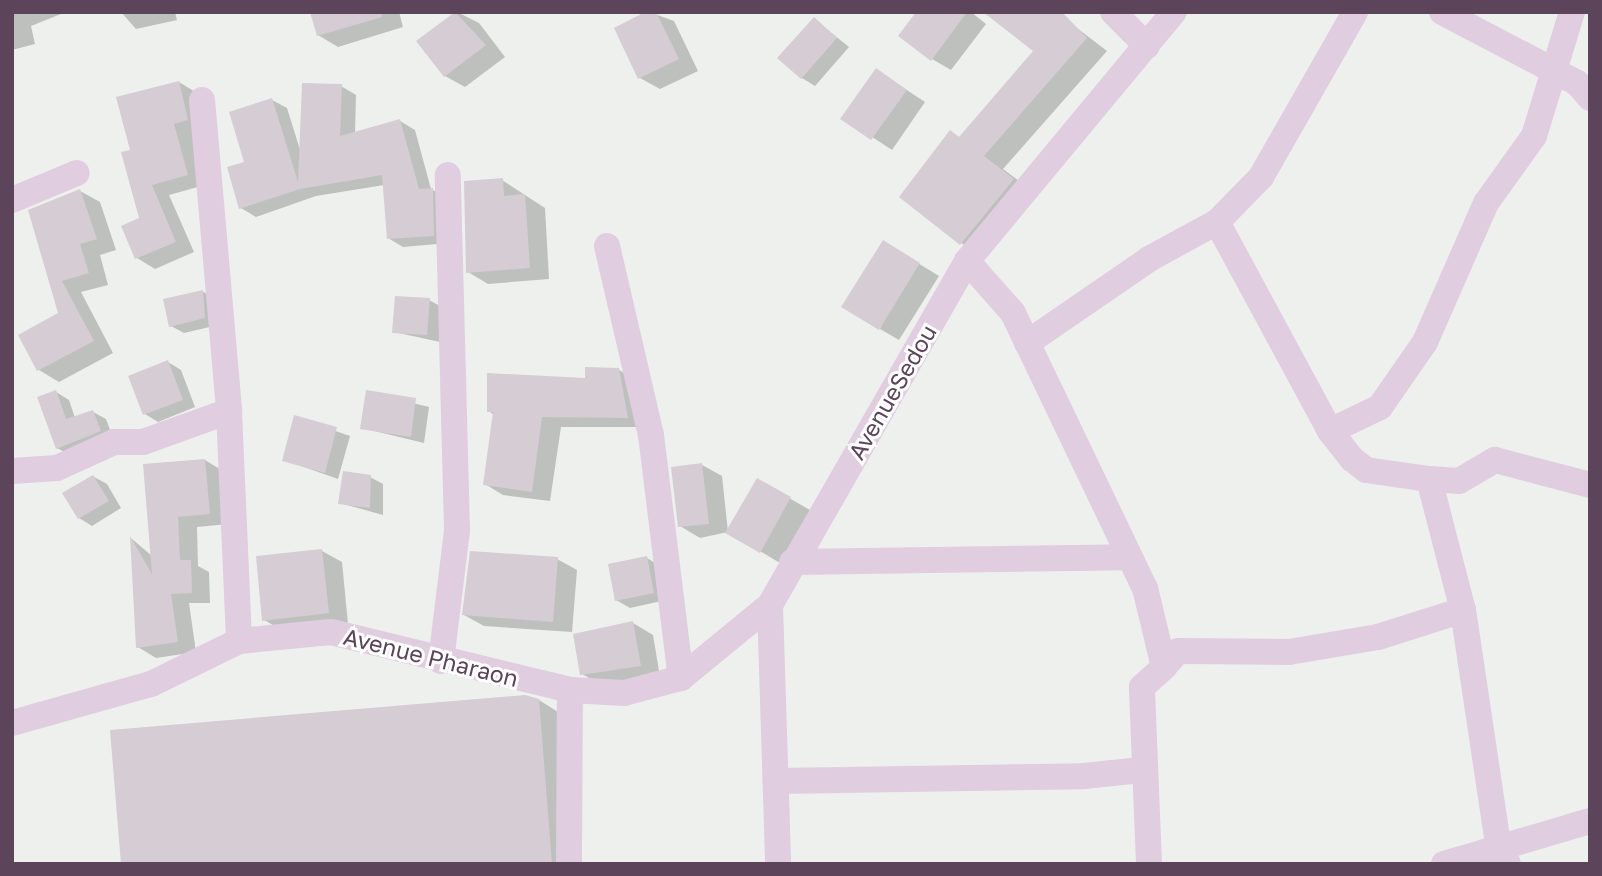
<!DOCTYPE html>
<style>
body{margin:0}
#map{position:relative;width:1602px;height:876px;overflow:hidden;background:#eef0ed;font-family:"Golos Text",sans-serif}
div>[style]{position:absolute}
.shadow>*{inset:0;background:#0003}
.building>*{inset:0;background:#d5ccd4}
.minor>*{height:26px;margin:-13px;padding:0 13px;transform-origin:13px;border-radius:13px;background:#e1cde0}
span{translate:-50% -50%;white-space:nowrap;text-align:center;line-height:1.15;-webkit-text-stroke:6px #fff;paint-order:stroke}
.street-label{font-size:23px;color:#5c445b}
.frame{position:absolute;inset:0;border:14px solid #5c445b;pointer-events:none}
</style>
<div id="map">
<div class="shadow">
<i style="clip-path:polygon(12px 12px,66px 12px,31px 26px,35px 44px,12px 50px)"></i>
<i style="clip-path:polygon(121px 12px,175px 12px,177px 20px,136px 29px)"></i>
<i style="clip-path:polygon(311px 12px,399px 12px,403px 27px,338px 47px,318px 35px)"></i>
<i style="clip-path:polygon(457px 12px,479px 23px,505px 57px,465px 87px,445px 76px,419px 42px)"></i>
<i style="clip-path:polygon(649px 12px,674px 21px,698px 71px,660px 89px,640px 78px)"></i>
<i style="clip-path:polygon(918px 12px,971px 12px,986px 24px,951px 70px,932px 59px)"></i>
<i style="clip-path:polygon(1056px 12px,1107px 51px,1003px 169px,1034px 192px,981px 255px,961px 243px,951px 132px,961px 138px,1035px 51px)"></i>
<i style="clip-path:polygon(814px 19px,849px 47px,815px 86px,802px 78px)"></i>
<i style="clip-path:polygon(876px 70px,925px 102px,892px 150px,843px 118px)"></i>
<i style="clip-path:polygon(179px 82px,197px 93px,205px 185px,169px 195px,194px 252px,155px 269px,137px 258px,141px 219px,132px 151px)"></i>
<i style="clip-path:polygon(341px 86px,356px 95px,355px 134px,400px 121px,415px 130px,431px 189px,447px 198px,448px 243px,403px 247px,388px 238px,384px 185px,316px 196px,256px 217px,241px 208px,246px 163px,272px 100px,287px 108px,301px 153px)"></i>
<i style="clip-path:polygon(502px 180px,545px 208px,549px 279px,488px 284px,468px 272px)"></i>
<i style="clip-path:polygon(80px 191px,100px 202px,116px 250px,100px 255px,108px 285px,81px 292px,113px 353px,59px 382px,39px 370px,61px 314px,30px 211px)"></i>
<i style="clip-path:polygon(903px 254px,939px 276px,899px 340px,880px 329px)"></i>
<i style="clip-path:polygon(202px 291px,215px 299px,218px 325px,184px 333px,171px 326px)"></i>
<i style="clip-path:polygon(429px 300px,442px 307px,440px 342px,394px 332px)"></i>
<i style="clip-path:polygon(168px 362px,181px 370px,195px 407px,158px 422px,145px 414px)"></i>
<i style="clip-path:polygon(619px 370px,637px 381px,645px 427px,561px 427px,550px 501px,503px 495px,485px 484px,494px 415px,489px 411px)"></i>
<i style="clip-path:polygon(56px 392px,69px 400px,75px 418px,93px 412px,106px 419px,113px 438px,70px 455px,57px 448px)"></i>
<i style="clip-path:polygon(367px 392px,429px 407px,424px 443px,362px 428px)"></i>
<i style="clip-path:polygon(295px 417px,350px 436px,338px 479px,284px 460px)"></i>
<i style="clip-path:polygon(205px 460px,223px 471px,228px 524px,197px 527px,198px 566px,209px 572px,210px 603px,189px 603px,196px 652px,156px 658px,138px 647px,132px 539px,152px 556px)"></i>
<i style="clip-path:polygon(702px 465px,722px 476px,728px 532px,757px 480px,810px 510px,780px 563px,728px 532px,700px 538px,680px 526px)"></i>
<i style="clip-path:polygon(94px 477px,107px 484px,121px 508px,92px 526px,79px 518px)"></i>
<i style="clip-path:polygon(370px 477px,383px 484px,383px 515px,340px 503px)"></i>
<i style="clip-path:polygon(322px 551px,342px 562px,348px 624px,284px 631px,264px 620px)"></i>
<i style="clip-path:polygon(647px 558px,660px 566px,666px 600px,630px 608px,616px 600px)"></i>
<i style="clip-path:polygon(557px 559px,577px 570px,572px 632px,484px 626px,464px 615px)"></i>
<i style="clip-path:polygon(633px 623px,653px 635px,660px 677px,602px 685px,582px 674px)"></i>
<i style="clip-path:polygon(539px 700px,558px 712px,570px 864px,122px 864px)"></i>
</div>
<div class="building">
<i style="clip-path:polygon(310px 12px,381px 12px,382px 17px,317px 36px)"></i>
<i style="clip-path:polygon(455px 12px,486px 45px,444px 77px,416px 41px)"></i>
<i style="clip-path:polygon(645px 12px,656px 12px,679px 59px,638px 79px,614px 28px)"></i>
<i style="clip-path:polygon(916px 12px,967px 12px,931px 61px,898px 36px)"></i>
<i style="clip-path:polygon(983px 12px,1062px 12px,1087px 38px,984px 156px,1014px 179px,960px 245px,899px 197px,950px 130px,959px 137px,1033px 51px)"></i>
<i style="clip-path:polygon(814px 17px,837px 38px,801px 79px,777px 58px)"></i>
<i style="clip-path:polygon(876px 68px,907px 90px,871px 140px,840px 119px)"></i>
<i style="clip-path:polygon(179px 81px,188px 120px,174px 124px,188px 175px,152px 185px,176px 242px,135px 259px,121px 226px,139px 218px,121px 152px,130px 150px,116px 97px)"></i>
<i style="clip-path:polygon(302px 83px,342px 84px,340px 136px,400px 119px,419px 189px,433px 188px,434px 236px,387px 239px,382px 175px,300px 189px,239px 209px,227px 167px,244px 162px,229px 112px,272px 98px,298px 182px)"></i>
<i style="clip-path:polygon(503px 178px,504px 196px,525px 194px,530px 268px,466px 273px,464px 181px)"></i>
<i style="clip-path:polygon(80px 189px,97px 239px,80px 244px,89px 273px,62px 281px,94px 341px,37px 371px,18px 335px,58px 313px,28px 210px)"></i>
<i style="clip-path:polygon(883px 240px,920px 263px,879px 330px,841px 307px)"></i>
<i style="clip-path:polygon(203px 290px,205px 318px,169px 327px,163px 299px)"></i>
<i style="clip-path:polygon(395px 296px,430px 298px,427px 335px,392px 333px)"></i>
<i style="clip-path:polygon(168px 360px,183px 400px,143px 415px,128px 376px)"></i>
<i style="clip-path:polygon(585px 367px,619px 368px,628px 418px,542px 417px,532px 492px,483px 485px,493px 412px,487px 412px,487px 373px,585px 378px)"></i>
<i style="clip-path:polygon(56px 390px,66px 419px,93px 410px,101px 431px,56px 449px,37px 397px)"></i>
<i style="clip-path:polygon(366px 390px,416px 398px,411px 437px,360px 429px)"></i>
<i style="clip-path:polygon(294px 415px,337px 427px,325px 473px,282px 461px)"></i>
<i style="clip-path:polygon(205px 459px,210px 514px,178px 517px,180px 560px,191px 560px,192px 593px,171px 594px,178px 642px,136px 648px,130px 536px,152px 574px,143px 464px)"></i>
<i style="clip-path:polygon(702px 463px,709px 524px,678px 527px,671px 467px)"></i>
<i style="clip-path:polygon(343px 471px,371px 475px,370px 508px,338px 504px)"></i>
<i style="clip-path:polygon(93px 475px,109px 501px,78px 519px,62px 493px)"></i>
<i style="clip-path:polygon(757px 478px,791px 497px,760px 553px,725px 533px)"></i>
<i style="clip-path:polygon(322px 549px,329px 613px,262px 621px,256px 556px)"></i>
<i style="clip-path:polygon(470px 551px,558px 557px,553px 622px,462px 615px)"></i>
<i style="clip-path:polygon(647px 556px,654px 593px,615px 601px,608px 564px)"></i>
<i style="clip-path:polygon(633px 621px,641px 666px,580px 675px,573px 634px)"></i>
<i style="clip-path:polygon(525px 695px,539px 699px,552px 864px,121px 864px,110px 730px)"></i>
</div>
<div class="minor">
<i style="left:1113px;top:12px;width:48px;rotate:45deg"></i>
<i style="left:1442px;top:12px;width:153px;rotate:27.7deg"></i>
<i style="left:1577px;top:83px;width:20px;rotate:49deg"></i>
<i style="left:202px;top:100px;width:312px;rotate:85deg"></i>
<i style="left:229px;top:411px;width:230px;rotate:87.5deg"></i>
<i style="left:12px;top:200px;width:70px;rotate:-22.6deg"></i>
<i style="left:1217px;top:222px;width:238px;rotate:61.6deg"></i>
<i style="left:1330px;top:431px;width:36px;rotate:52deg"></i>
<i style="left:1352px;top:459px;width:18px;rotate:38deg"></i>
<i style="left:1366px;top:470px;width:64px;rotate:8.1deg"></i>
<i style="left:1429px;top:479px;width:135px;rotate:75.5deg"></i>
<i style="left:607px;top:246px;width:194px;rotate:76.9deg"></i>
<i style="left:651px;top:435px;width:245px;rotate:83deg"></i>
<i style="left:967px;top:261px;width:69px;rotate:48.5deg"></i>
<i style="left:1013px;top:313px;width:305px;rotate:64.4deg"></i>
<i style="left:1145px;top:588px;width:81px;rotate:76.5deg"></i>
<i style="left:1164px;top:667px;width:21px;rotate:-49deg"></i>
<i style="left:1178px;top:651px;width:111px;rotate:0.5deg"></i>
<i style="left:1289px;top:652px;width:90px;rotate:-9.6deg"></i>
<i style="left:1378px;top:637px;width:89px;rotate:-17.6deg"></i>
<i style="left:1463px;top:610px;width:238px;rotate:81.5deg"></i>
<i style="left:1498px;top:845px;width:21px;rotate:62deg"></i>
<i style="left:1027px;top:343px;width:148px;rotate:-34.5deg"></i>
<i style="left:1149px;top:259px;width:77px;rotate:-28.6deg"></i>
<i style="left:1217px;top:222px;width:63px;rotate:-45.6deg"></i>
<i style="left:1261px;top:177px;width:190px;rotate:-60.3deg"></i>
<i style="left:1330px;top:431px;width:55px;rotate:-25.6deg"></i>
<i style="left:1380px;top:407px;width:79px;rotate:-55.3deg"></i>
<i style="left:1425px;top:342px;width:152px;rotate:-66.3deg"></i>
<i style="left:1486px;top:203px;width:82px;rotate:-54.4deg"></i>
<i style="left:1534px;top:136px;width:130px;rotate:-73deg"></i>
<i style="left:12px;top:471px;width:45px;rotate:-3.8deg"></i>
<i style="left:57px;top:468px;width:63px;rotate:-24.5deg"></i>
<i style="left:114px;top:442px;width:29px"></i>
<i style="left:143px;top:442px;width:91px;rotate:-19.8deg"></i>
<i style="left:1429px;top:479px;width:30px;rotate:4deg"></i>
<i style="left:1459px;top:481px;width:42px;rotate:-30.3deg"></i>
<i style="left:1495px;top:460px;width:98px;rotate:14.7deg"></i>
<i style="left:792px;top:562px;width:338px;rotate:-0.8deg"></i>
<i style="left:770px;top:605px;width:259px;rotate:88.2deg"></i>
<i style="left:441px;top:661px;width:132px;rotate:-83deg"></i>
<i style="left:457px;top:530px;width:355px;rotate:-91.5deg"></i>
<i style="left:12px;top:723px;width:144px;rotate:-15.7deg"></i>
<i style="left:151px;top:684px;width:98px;rotate:-26deg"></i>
<i style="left:239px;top:641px;width:92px;rotate:-5.6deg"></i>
<i style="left:331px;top:632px;width:246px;rotate:13.6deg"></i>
<i style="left:570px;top:690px;width:54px;rotate:3.2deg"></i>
<i style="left:624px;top:693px;width:59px;rotate:-14.7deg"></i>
<i style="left:681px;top:678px;width:115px;rotate:-39.4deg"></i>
<i style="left:770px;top:605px;width:396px;rotate:-60.2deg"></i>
<i style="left:967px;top:261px;width:324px;rotate:-50.3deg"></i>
<i style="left:777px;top:781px;width:307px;rotate:-0.9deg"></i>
<i style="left:1084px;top:776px;width:58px;rotate:-5.9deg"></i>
<i style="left:569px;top:864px;width:174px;rotate:-89.7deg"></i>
<i style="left:1149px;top:864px;width:177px;rotate:-92.3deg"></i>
<i style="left:1142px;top:687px;width:30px;rotate:-42deg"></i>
<i style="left:1444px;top:864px;width:152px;rotate:-16.4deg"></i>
</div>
<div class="street-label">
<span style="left:892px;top:392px;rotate:-60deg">AvenueSedou</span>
<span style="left:431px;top:657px;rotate:14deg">Avenue Pharaon</span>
</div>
<div class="frame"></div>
</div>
